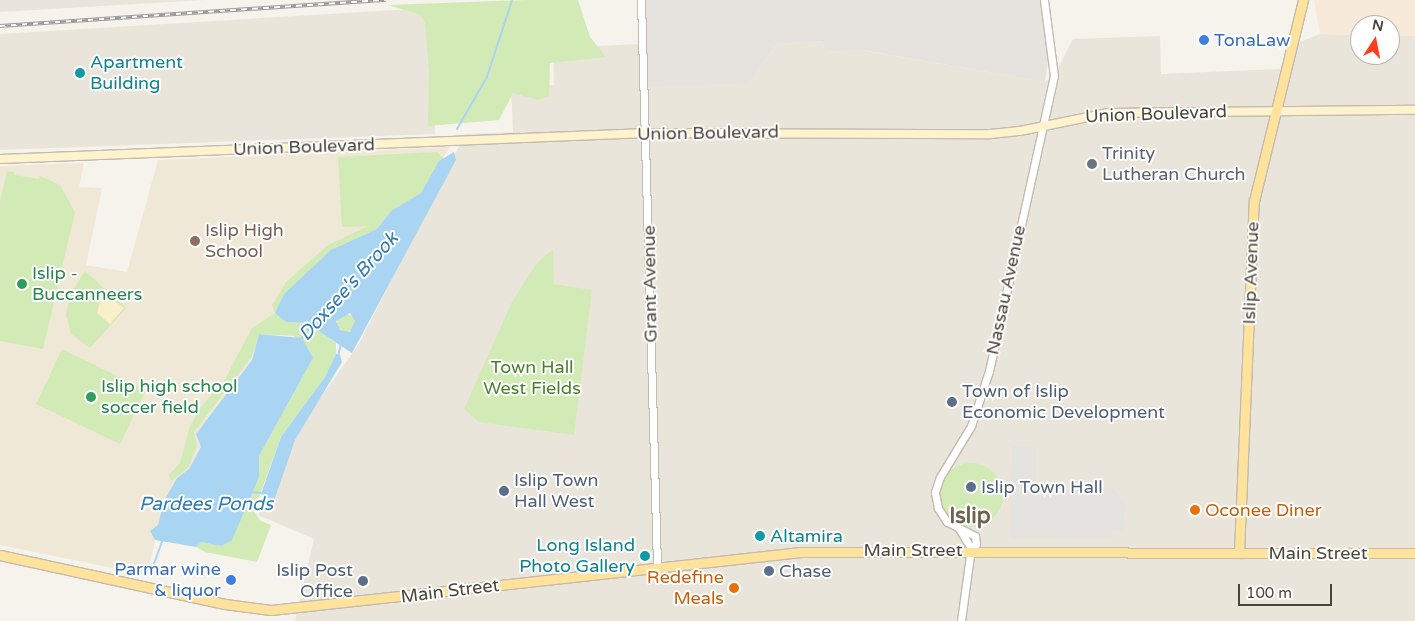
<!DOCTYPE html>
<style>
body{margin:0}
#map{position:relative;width:1415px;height:621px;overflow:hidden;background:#f6f3ec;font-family:"Varela Round",sans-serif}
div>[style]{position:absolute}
.residential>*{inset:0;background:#eae5da}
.commercial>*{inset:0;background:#f7ead8}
.industrial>*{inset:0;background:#e6e2dd}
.education>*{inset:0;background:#efe8d6}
.green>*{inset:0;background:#d2eab5}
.round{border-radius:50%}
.sand>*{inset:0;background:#f9efc9}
.parking>*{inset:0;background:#e5e3e0}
.water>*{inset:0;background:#a9d4f2}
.stream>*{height:2px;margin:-1px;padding:0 1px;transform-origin:1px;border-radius:1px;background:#a9d4f2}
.roads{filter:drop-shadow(1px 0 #c2bbae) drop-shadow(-1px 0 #c2bbae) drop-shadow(0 1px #c2bbae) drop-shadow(0 -1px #c2bbae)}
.tertiary>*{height:7px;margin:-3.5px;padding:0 3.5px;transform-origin:3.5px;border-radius:3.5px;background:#fff}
.secondary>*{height:8px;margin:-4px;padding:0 4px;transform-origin:4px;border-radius:4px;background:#fff3cd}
.primary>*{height:9px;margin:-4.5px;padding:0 4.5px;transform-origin:4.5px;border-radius:4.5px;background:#ffe39c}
.rail>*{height:4px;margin-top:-2px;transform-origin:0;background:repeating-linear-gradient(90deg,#fff 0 5.5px,#9a9a9a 0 11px);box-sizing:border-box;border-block:1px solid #9a9a9a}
.dots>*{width:14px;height:14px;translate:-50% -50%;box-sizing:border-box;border:2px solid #fff;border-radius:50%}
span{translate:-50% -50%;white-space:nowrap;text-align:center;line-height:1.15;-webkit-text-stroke:4px #fff;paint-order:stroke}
.shop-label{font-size:18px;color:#366cbe}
.left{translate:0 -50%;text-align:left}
.right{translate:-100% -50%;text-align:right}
.culture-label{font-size:18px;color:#0d838f}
.street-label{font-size:18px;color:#4b4439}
.worship-label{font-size:18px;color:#5b616d}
.education-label{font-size:18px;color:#785e54}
.leisure-label{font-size:18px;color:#27864d}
.park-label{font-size:18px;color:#4a7f2a}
.service-label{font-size:18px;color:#4e5e75}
.food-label{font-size:18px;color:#c56008}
.water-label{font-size:19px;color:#2e7ab2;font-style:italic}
.district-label{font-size:22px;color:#6e6250;font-weight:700}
.north{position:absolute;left:1350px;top:15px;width:50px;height:50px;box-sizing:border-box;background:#fff;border:1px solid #b7b4b0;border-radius:50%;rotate:11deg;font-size:14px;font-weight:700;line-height:20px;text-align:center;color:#4b4439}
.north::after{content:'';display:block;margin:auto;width:18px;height:22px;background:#fc3f1d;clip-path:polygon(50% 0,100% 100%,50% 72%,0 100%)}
.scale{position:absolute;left:1238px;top:584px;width:94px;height:22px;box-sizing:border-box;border:2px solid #4b4439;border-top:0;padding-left:6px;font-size:15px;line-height:18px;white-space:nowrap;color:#4b4439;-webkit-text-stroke:4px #fff;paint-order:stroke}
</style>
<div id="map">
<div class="residential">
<i style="clip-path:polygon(0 0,205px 0,0 12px)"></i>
<i style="clip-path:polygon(428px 8px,435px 134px,0 150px,0 34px)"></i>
<i style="clip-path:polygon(1320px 34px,1360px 35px,1360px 55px,1390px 55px,1390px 36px,1415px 36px,1415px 621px,295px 621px,314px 539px,258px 515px,291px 439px,359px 344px,465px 134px,513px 132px,511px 87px,554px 85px,553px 48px,640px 44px,749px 83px,777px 44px,823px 41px,824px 52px,861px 50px,1045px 82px,1054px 76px,1073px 39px,1160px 36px,1161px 74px,1280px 69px,1300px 42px)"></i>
</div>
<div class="commercial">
<i style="clip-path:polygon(1314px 0,1415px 0,1415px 36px,1390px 36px,1390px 25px,1360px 25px,1360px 35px,1320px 34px)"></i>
</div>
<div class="industrial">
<i style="clip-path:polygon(641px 0,1041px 0,1049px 53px,1045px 82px,862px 50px,824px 52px,823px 41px,777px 44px,749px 83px,642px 87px)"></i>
</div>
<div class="education">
<i style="clip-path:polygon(450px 147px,421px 193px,275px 313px,259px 334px,252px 359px,196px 434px,201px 447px,189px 469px,177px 478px,164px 501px,158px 525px,150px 531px,155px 540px,147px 575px,0 545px,0 166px,84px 163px,79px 187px,102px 188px,86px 265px,127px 272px,158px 160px)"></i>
</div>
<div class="green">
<i style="clip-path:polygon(527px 0,578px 0,590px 37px,606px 57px,550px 63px,549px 96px,538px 100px,513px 93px,499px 120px,428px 126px,429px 70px,425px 22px,419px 14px,388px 5px)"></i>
<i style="clip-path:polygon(437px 152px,443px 158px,421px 193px,391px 211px,377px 229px,331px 250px,275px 312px,286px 322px,306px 323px,336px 343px,336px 354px,325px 377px,281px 437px,254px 511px,261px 521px,271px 525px,257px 562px,205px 552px,196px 547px,201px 542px,221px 546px,259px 477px,259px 456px,313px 358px,294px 336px,259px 334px,252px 356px,194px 432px,197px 446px,188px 468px,171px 481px,169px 475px,180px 463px,190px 426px,201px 407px,224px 381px,252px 328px,275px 313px,272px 305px,286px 282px,328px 245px,368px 226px,342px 227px,338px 157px)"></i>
<i style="clip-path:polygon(7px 171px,14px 172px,14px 175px,39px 179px,40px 176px,60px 185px,75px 212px,43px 349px,0 341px,0 202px)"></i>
<i style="clip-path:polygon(553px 249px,554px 284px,592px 290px,574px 435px,479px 422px,464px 409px,512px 302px,537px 263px)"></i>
<i style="clip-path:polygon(85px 271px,126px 308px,90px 348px,71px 334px,66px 315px,70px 294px)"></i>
<i class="round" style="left:337px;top:314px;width:18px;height:18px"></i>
<i style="clip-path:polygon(62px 349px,146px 390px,120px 444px,36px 404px)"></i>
<i class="round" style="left:939px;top:463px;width:64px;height:64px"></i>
</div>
<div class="sand">
<i style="clip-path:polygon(108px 296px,124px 308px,110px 324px,97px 313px,100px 301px)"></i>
</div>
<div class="parking">
<i style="clip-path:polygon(1012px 446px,1036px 447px,1036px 487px,1113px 488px,1125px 504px,1123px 531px,1113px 531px,1112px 538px,1010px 539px)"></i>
</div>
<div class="water">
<i style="clip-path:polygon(evenodd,454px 152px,456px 160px,352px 353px,306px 323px,286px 322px,275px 313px,284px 294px,331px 250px,377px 229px,391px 211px,421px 193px,439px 161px,454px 152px,350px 313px,355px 321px,350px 332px,340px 330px,336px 321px,350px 313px)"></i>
<i style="clip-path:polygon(259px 334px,302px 338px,313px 358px,259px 456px,259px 477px,232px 540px,221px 546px,201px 542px,196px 547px,155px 540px,150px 531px,158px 525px,164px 501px,177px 478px,189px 469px,201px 447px,196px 434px,252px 360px)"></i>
<i style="clip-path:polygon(336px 354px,340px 355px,342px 362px,295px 440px,274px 501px,261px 494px,281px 437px,325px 377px)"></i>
</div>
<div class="stream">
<i style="left:457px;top:129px;width:60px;rotate:-60deg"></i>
<i style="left:487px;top:77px;width:81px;rotate:-72deg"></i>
<i style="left:301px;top:339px;width:18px;rotate:-52deg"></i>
<i style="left:338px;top:356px;width:12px;rotate:-76deg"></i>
<i style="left:250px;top:492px;width:13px;rotate:4deg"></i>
<i style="left:151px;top:572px;width:33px;rotate:-70deg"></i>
</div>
<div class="roads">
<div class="tertiary">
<i style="left:641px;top:0;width:567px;rotate:88.38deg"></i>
<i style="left:960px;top:530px;width:21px;rotate:59deg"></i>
<i style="left:971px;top:548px;width:74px;rotate:97.8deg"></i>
<i style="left:971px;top:548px;width:6px;rotate:-39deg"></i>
<i style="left:976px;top:544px;width:8px;rotate:-97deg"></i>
<i style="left:975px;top:536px;width:31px;rotate:-153deg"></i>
<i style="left:947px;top:522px;width:17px;rotate:-123deg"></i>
<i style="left:938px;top:508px;width:16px;rotate:-101deg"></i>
<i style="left:935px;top:492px;width:16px;rotate:-72deg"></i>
<i style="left:940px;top:477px;width:60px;rotate:-58.7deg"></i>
<i style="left:971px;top:426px;width:58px;rotate:-71.9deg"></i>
<i style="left:989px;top:371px;width:302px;rotate:-77.6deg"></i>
<i style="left:1054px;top:76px;width:77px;rotate:-97.5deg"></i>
</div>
<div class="secondary">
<i style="left:0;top:159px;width:647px;rotate:-2.3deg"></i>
<i style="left:646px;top:133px;width:344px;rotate:0.2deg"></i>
<i style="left:990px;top:134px;width:30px;rotate:-6deg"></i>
<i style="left:1020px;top:131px;width:90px;rotate:-11.6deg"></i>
<i style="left:1108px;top:113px;width:307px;rotate:-0.6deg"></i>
</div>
<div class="primary">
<i style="left:1239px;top:553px;width:352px;rotate:-87.6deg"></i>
<i style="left:1254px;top:201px;width:207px;rotate:-76.3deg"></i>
<i style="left:0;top:555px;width:230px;rotate:12.3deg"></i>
<i style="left:225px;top:604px;width:46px;rotate:7.4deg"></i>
<i style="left:271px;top:610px;width:533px;rotate:-6.25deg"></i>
<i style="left:801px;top:552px;width:614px;rotate:0.09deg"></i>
</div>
</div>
<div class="rail">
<i style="left:0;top:26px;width:387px;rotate:-3.9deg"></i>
</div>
<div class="dots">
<i style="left:1204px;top:40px;background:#3f7fe0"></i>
<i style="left:80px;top:73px;background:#0f9aa8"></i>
<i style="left:1092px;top:164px;background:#6b7280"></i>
<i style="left:195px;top:241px;background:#8d6e63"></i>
<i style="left:22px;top:284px;background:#2e9e5b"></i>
<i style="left:91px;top:397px;background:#2e9e5b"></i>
<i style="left:952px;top:402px;background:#5c6f8a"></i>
<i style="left:971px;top:487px;background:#5c6f8a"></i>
<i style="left:504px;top:491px;background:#5c6f8a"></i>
<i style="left:1195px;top:510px;background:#e8710a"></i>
<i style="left:760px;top:536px;background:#0f9aa8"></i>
<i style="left:645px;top:556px;background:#0f9aa8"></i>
<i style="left:769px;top:571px;background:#5c6f8a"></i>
<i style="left:231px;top:580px;background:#3f7fe0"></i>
<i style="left:363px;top:581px;background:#5c6f8a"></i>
<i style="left:734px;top:588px;background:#e8710a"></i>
</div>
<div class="shop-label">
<span class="left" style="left:1214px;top:40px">TonaLaw</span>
<span class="right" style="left:221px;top:580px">Parmar wine<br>&amp; liquor</span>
</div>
<div class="culture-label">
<span class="left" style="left:90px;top:73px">Apartment<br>Building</span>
<span class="left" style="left:770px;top:536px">Altamira</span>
<span class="right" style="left:635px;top:556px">Long Island<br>Photo Gallery</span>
</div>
<div class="street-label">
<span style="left:1156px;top:114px;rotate:-2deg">Union Boulevard</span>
<span style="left:708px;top:133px;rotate:-1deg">Union Boulevard</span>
<span style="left:304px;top:147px;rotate:-2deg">Union Boulevard</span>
<span style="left:1251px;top:273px;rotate:-88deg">Islip Avenue</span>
<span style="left:650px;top:284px;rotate:-91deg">Grant Avenue</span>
<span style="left:1006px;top:290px;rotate:-78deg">Nassau Avenue</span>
<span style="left:913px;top:550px">Main Street</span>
<span style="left:1318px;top:553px">Main Street</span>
<span style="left:450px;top:591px;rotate:-7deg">Main Street</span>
</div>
<div class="worship-label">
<span class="left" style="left:1102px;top:164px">Trinity<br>Lutheran Church</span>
</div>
<div class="education-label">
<span class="left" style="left:205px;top:241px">Islip High<br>School</span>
</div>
<div class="leisure-label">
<span class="left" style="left:32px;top:284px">Islip -<br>Buccanneers</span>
<span class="left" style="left:101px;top:397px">Islip high school<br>soccer field</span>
</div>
<div class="park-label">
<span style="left:532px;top:378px">Town Hall<br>West Fields</span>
</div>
<div class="service-label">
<span class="left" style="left:962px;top:402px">Town of Islip<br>Economic Development</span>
<span class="left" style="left:514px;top:491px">Islip Town<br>Hall West</span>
<span class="left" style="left:981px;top:487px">Islip Town Hall</span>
<span class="right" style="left:353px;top:581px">Islip Post<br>Office</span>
<span class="left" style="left:779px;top:571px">Chase</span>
</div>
<div class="food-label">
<span class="left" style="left:1205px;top:510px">Oconee Diner</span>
<span class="right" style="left:724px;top:588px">Redefine<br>Meals</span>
</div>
<div class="water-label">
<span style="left:349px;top:287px;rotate:-48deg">Doxsee's Brook</span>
<span style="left:206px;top:505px">Pardees Ponds</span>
</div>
<div class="district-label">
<span style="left:970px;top:517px">Islip</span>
</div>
<div class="north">N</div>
<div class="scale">100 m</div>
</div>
